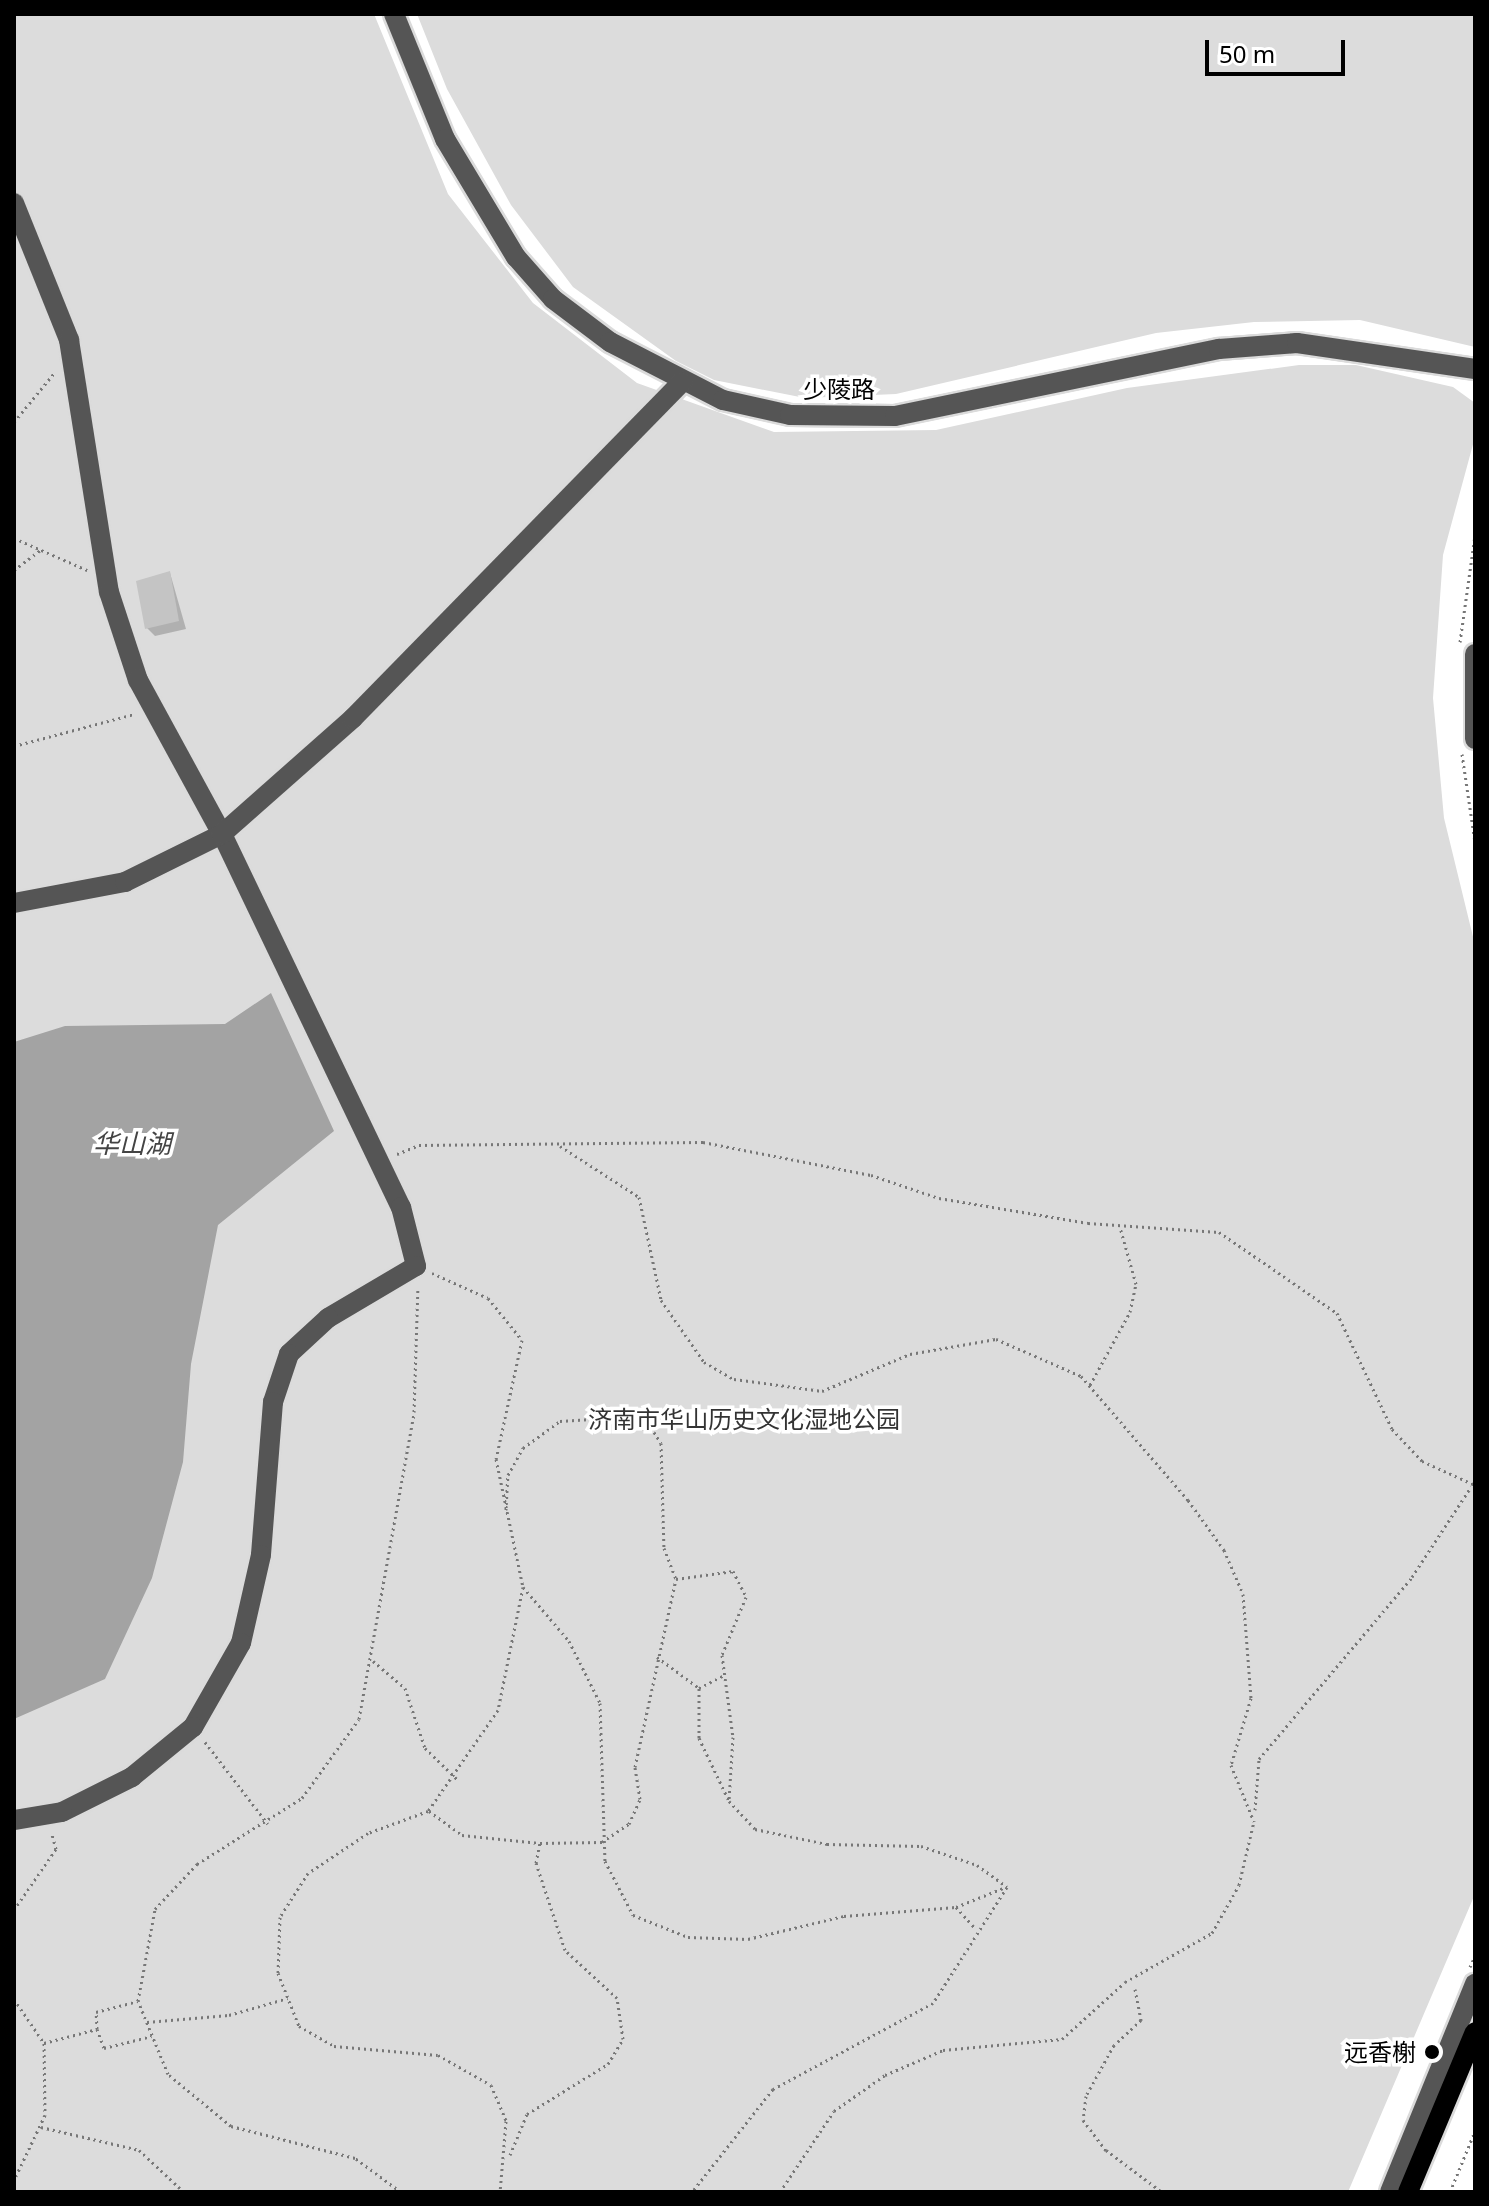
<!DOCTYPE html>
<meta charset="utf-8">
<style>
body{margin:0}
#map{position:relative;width:1489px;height:2206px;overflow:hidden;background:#fff;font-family:"Noto Sans","Noto Sans SC",sans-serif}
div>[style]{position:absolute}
.green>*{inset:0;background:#dcdcdc}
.water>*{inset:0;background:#a3a3a3}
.shadow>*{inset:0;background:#0003}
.building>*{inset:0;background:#c4c4c4}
.path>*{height:3px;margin-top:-1.5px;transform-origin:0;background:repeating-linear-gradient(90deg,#777 0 2px,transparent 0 6px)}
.roads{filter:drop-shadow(2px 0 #dbdbdb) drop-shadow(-2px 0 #dbdbdb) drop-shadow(0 2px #dbdbdb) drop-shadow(0 -2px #dbdbdb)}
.minor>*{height:20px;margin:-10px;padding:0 10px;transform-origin:10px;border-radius:10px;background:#555}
.major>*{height:20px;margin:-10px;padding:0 10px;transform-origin:10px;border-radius:10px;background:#000}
.dots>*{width:22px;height:22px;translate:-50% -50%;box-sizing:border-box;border:4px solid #fff;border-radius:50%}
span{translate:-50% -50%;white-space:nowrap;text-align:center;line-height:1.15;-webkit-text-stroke:7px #fff;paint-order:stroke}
.street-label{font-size:24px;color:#000}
.park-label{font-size:24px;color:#333}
.poi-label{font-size:24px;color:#000}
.right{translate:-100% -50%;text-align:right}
.water-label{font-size:26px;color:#444;font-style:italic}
.frame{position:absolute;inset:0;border:16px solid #000;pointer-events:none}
.scale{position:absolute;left:1205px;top:40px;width:140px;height:36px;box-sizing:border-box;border:4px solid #000;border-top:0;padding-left:10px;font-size:24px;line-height:28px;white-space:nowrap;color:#000;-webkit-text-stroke:6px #fff;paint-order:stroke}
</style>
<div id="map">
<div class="green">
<i style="clip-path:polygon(14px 14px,374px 14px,448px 194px,533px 303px,637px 383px,774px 432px,936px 430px,1127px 388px,1299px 365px,1356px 365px,1453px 387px,1475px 403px,1475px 437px,1443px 555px,1433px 698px,1444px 818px,1475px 945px,1475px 1894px,1348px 2192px,14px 2192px)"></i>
<i style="clip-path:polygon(417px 14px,1475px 14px,1475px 347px,1360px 320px,1254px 322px,1156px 333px,896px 394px,805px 398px,714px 380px,676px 361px,573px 287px,511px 205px,447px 89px)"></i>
</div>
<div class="water">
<i style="clip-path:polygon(271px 993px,334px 1131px,218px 1225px,191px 1364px,183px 1462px,152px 1578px,105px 1679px,14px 1719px,14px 1042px,65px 1026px,225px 1024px)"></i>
</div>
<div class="shadow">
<i style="clip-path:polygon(170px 573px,186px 629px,155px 636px,147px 628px)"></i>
</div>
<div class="building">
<i style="clip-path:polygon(170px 571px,179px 621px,145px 629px,136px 581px)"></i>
</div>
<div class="path">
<i style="left:14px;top:422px;width:65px;rotate:-50.6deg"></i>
<i style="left:14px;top:538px;width:80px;rotate:23.7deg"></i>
<i style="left:14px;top:570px;width:34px;rotate:-37deg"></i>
<i style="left:1460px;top:642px;width:108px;rotate:-82deg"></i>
<i style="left:14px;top:746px;width:124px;rotate:-14.9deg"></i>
<i style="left:1462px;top:754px;width:89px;rotate:81.6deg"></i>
<i style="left:560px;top:1146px;width:94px;rotate:32.8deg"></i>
<i style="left:639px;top:1197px;width:105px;rotate:77.9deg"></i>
<i style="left:661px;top:1300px;width:75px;rotate:55.3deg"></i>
<i style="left:704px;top:1362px;width:34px;rotate:30deg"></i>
<i style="left:734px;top:1379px;width:89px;rotate:7.8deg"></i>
<i style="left:822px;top:1391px;width:95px;rotate:-22.8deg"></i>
<i style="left:910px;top:1354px;width:87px;rotate:-9.9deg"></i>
<i style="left:996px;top:1339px;width:93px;rotate:23.5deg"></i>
<i style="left:1081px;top:1376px;width:164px;rotate:49.2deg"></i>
<i style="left:1188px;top:1500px;width:62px;rotate:54.2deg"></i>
<i style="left:1224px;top:1550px;width:48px;rotate:66.6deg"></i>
<i style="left:1243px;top:1594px;width:104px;rotate:85.6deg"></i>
<i style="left:1251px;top:1698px;width:70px;rotate:106.6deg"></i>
<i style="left:1231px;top:1765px;width:61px;rotate:68deg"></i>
<i style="left:397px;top:1154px;width:24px;rotate:-22deg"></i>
<i style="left:419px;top:1145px;width:284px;rotate:-0.6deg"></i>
<i style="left:703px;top:1142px;width:171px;rotate:11.1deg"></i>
<i style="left:871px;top:1175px;width:72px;rotate:18.7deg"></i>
<i style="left:939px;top:1198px;width:151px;rotate:9.5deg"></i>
<i style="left:1088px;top:1223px;width:131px;rotate:3.9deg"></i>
<i style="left:1219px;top:1232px;width:143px;rotate:34.5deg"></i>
<i style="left:1337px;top:1313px;width:128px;rotate:64.6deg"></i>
<i style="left:1392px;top:1429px;width:44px;rotate:46.8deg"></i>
<i style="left:1422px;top:1461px;width:58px;rotate:24.4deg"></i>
<i style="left:432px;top:1273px;width:61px;rotate:24.1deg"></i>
<i style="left:488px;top:1298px;width:54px;rotate:51deg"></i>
<i style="left:522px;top:1340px;width:122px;rotate:102.3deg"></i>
<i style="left:496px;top:1459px;width:131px;rotate:78.1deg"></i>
<i style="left:523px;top:1587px;width:126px;rotate:101.5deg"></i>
<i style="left:498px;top:1710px;width:123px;rotate:124.7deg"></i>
<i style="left:428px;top:1811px;width:64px;rotate:159.9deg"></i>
<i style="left:368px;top:1833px;width:72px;rotate:146.3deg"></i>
<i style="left:308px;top:1873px;width:52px;rotate:122.5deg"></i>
<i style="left:280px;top:1917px;width:56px;rotate:92deg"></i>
<i style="left:278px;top:1973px;width:57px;rotate:68.4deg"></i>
<i style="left:299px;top:2026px;width:40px;rotate:29.7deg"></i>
<i style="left:334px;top:2046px;width:104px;rotate:4.9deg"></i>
<i style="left:438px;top:2055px;width:61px;rotate:29.5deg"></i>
<i style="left:491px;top:2085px;width:39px;rotate:67deg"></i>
<i style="left:506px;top:2121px;width:71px;rotate:94.8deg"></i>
<i style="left:1090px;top:1385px;width:83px;rotate:-61.3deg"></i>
<i style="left:1130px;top:1312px;width:29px;rotate:-78deg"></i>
<i style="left:1136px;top:1284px;width:59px;rotate:-105.7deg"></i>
<i style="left:506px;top:1510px;width:35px;rotate:-87deg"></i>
<i style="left:508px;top:1475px;width:31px;rotate:-61deg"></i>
<i style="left:523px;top:1448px;width:46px;rotate:-36.1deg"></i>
<i style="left:560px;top:1421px;width:48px;rotate:-3.6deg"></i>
<i style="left:608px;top:1418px;width:48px;rotate:16.9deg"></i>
<i style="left:654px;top:1432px;width:13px;rotate:58deg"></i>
<i style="left:661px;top:1443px;width:105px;rotate:88.4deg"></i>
<i style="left:664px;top:1548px;width:33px;rotate:69deg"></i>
<i style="left:676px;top:1579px;width:58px;rotate:-8deg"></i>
<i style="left:733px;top:1571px;width:29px;rotate:63deg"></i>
<i style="left:746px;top:1597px;width:63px;rotate:112.5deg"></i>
<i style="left:722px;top:1655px;width:83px;rotate:82.4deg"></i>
<i style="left:733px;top:1737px;width:64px;rotate:93.6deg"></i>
<i style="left:729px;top:1801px;width:38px;rotate:47deg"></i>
<i style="left:755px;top:1829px;width:74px;rotate:11.8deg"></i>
<i style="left:827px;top:1844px;width:94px;rotate:1.2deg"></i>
<i style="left:921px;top:1846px;width:59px;rotate:18.7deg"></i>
<i style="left:977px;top:1865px;width:37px;rotate:36deg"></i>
<i style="left:1007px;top:1887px;width:138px;rotate:122.5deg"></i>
<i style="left:933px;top:2003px;width:182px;rotate:151.7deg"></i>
<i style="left:773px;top:2089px;width:131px;rotate:128.2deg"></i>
<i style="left:523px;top:1587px;width:71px;rotate:49.6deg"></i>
<i style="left:569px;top:1641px;width:69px;rotate:63.4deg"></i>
<i style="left:600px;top:1703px;width:158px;rotate:88.2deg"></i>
<i style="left:605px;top:1861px;width:61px;rotate:62.6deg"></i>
<i style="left:633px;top:1915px;width:59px;rotate:21.8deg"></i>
<i style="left:688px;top:1937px;width:60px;rotate:1.9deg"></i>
<i style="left:748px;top:1939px;width:99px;rotate:-13.5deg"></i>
<i style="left:844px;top:1916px;width:112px;rotate:-4.6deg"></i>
<i style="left:956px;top:1907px;width:54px;rotate:-21.8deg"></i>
<i style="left:657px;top:1657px;width:52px;rotate:36.4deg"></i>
<i style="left:699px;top:1688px;width:50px;rotate:90deg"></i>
<i style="left:699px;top:1738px;width:70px;rotate:64.5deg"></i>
<i style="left:373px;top:1661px;width:42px;rotate:40.2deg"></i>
<i style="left:405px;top:1688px;width:63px;rotate:71.6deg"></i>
<i style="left:425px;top:1748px;width:45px;rotate:44.1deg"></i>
<i style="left:699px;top:1688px;width:28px;rotate:-27deg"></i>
<i style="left:205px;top:1742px;width:103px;rotate:52.5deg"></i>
<i style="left:1255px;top:1810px;width:51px;rotate:-85.5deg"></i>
<i style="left:1259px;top:1759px;width:238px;rotate:-49.9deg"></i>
<i style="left:1412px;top:1577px;width:108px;rotate:-56.8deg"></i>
<i style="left:429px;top:1811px;width:41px;rotate:36deg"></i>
<i style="left:462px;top:1835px;width:78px;rotate:5.9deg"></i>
<i style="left:956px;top:1907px;width:28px;rotate:48deg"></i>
<i style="left:14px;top:1910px;width:74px;rotate:-55.5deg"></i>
<i style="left:56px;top:1849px;width:16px;rotate:-105deg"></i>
<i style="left:1470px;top:1967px;width:12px;rotate:-66deg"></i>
<i style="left:1135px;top:1989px;width:32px;rotate:79deg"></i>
<i style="left:1141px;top:2020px;width:37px;rotate:137deg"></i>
<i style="left:1114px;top:2045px;width:58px;rotate:118.8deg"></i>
<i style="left:1086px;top:2096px;width:24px;rotate:97deg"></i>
<i style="left:1083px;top:2120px;width:38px;rotate:53deg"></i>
<i style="left:1106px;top:2150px;width:70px;rotate:36.9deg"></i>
<i style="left:14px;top:1999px;width:53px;rotate:55.7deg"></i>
<i style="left:44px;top:2043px;width:72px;rotate:89.2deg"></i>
<i style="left:45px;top:2115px;width:72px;rotate:115.5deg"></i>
<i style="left:147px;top:2022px;width:82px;rotate:-4.9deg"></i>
<i style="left:229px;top:2015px;width:61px;rotate:-16.1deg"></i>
<i style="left:97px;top:2029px;width:17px;rotate:-93deg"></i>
<i style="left:96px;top:2012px;width:43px;rotate:-14.7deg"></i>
<i style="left:44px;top:2043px;width:55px;rotate:-14.8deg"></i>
<i style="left:97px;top:2029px;width:20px;rotate:70deg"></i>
<i style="left:104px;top:2048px;width:49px;rotate:-14deg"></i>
<i style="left:41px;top:2127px;width:101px;rotate:13.2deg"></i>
<i style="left:139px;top:2150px;width:62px;rotate:43deg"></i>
<i style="left:510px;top:2155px;width:44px;rotate:-67.5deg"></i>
<i style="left:527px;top:2114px;width:95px;rotate:-31.7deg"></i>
<i style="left:608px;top:2064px;width:29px;rotate:-59deg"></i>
<i style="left:623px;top:2039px;width:41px;rotate:-98.3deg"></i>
<i style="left:617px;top:1998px;width:71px;rotate:-137.3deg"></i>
<i style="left:565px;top:1950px;width:92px;rotate:-108.4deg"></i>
<i style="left:536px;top:1863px;width:20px;rotate:-79deg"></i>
<i style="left:540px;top:1843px;width:62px;rotate:-0.9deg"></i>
<i style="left:602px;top:1842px;width:32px;rotate:-34deg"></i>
<i style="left:629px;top:1824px;width:27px;rotate:-66deg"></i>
<i style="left:640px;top:1799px;width:32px;rotate:-99deg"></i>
<i style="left:635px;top:1767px;width:192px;rotate:-77.7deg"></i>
<i style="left:401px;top:2192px;width:57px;rotate:-143.5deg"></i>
<i style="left:355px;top:2158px;width:128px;rotate:-165.5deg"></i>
<i style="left:231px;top:2126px;width:82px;rotate:-140.5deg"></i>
<i style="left:168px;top:2074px;width:79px;rotate:-112.3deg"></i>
<i style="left:138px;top:2001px;width:94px;rotate:-79.5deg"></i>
<i style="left:155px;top:1909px;width:62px;rotate:-47deg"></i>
<i style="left:197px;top:1864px;width:124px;rotate:-32.2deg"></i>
<i style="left:302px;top:1798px;width:97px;rotate:-54.2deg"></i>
<i style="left:359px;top:1719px;width:312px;rotate:-79.8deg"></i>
<i style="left:414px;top:1412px;width:124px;rotate:-88.2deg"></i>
<i style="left:780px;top:2192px;width:97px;rotate:-56.3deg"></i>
<i style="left:834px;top:2111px;width:62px;rotate:-35.2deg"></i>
<i style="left:885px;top:2075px;width:63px;rotate:-23.3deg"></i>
<i style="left:943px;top:2050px;width:120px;rotate:-5.3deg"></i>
<i style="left:1062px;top:2039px;width:85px;rotate:-42.1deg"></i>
<i style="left:1125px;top:1982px;width:100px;rotate:-29.4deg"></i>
<i style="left:1212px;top:1933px;width:55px;rotate:-60.6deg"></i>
<i style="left:1239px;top:1885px;width:66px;rotate:-76.8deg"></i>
<i style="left:1450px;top:2192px;width:66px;rotate:-67.7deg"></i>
</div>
<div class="roads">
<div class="minor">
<i style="left:394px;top:14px;width:135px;rotate:67.8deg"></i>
<i style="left:445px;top:139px;width:138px;rotate:59deg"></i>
<i style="left:516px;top:257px;width:56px;rotate:48.6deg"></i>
<i style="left:553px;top:299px;width:71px;rotate:37deg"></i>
<i style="left:610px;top:342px;width:127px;rotate:27.2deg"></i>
<i style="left:723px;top:400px;width:69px;rotate:12.6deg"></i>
<i style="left:790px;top:415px;width:105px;rotate:0.5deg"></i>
<i style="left:895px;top:416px;width:331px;rotate:-11.7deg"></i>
<i style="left:1219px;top:349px;width:78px;rotate:-4.4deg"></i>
<i style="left:1297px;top:343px;width:180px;rotate:8.3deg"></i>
<i style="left:14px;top:203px;width:148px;rotate:68.1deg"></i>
<i style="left:69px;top:340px;width:255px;rotate:81deg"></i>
<i style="left:109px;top:592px;width:93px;rotate:71.8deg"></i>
<i style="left:138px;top:680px;width:175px;rotate:61.4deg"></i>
<i style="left:222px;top:834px;width:414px;rotate:64.4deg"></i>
<i style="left:401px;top:1207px;width:61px;rotate:75.7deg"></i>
<i style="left:416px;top:1266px;width:102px;rotate:149.4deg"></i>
<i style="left:328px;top:1318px;width:53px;rotate:137.3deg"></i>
<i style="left:289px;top:1354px;width:51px;rotate:108.4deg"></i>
<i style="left:273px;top:1402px;width:153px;rotate:94.5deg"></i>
<i style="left:261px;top:1555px;width:90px;rotate:102.8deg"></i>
<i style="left:241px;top:1643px;width:97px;rotate:119.7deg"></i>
<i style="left:193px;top:1727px;width:79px;rotate:140.7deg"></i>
<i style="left:132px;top:1777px;width:78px;rotate:153.4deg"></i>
<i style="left:62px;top:1812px;width:49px;rotate:170.5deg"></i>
<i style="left:1475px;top:654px;width:85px;rotate:90deg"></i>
<i style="left:14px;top:903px;width:113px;rotate:-10.7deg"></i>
<i style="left:125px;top:882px;width:108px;rotate:-26.3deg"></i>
<i style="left:222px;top:834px;width:175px;rotate:-41.5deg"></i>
<i style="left:353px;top:718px;width:470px;rotate:-45.6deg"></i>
<i style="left:1390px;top:2192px;width:225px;rotate:-67.8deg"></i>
</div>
<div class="major">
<i style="left:1408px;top:2192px;width:173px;rotate:-67.3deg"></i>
</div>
</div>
<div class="dots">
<i style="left:1432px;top:2052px;background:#000"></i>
</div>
<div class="street-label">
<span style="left:839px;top:389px">少陵路</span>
</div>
<div class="park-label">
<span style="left:744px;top:1419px">济南市华山历史文化湿地公园</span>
</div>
<div class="poi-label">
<span class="right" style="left:1416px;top:2052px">远香榭</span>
</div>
<div class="water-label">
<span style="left:132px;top:1144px">华山湖</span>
</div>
<div class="frame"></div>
<div class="scale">50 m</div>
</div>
